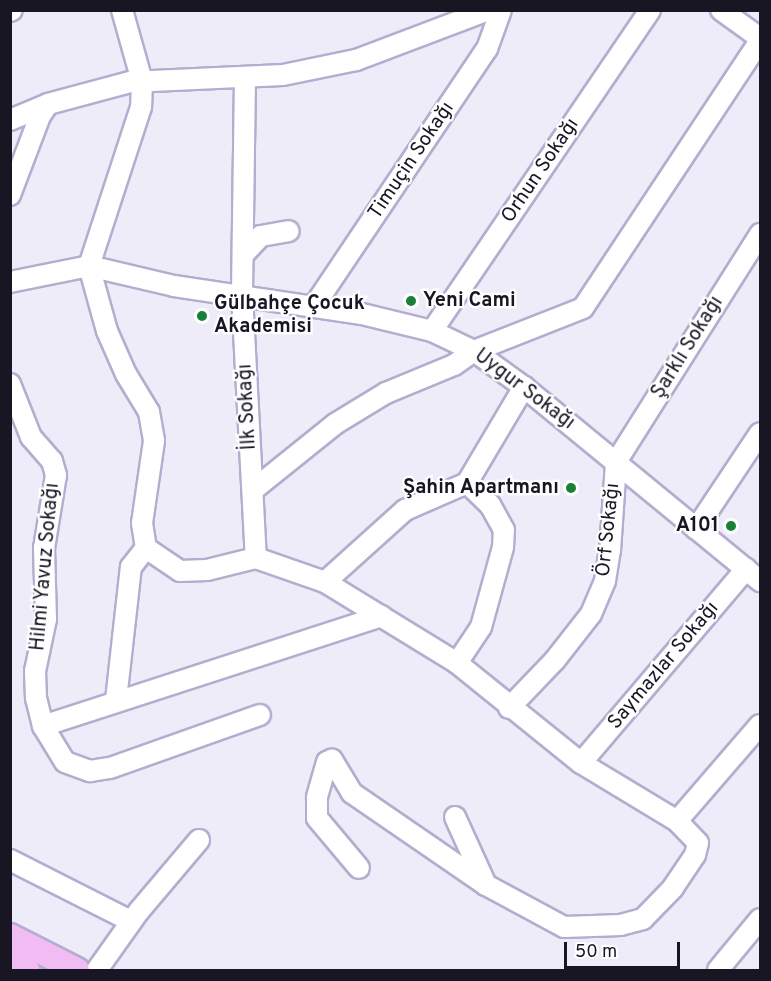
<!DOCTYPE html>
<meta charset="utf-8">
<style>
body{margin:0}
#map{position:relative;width:771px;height:981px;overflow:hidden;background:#efecfa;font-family:Overpass,sans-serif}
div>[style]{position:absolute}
.roads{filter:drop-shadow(2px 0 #b5adcf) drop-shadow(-2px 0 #b5adcf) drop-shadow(0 2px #b5adcf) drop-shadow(0 -2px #b5adcf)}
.minor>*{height:20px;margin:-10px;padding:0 10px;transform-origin:10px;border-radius:10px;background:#fff}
.major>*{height:24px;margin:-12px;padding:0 12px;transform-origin:12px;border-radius:12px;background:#f1bbf4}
.dots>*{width:16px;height:16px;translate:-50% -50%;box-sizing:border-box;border:3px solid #fff;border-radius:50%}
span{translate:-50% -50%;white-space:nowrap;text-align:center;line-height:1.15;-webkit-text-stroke:4.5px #fff;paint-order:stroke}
.street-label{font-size:20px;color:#191623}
.poi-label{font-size:20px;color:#191623;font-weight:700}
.left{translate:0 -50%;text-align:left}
.right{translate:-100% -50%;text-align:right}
.frame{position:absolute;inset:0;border:12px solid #191623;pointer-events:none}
.scale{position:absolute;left:564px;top:942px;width:116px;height:27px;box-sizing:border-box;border:3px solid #191623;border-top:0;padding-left:8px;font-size:18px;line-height:21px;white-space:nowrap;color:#191623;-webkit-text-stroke:4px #fff;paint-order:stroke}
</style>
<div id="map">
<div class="roads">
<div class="minor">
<i style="left:122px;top:10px;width:74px;rotate:74.3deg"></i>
<i style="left:142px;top:81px;width:26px;rotate:92deg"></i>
<i style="left:141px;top:107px;width:167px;rotate:108.1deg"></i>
<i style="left:89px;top:266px;width:67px;rotate:74.5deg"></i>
<i style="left:107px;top:331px;width:47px;rotate:66.2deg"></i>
<i style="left:126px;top:374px;width:44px;rotate:58.8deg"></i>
<i style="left:149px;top:412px;width:29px;rotate:80deg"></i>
<i style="left:154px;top:441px;width:83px;rotate:98.3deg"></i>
<i style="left:142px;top:523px;width:25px;rotate:81deg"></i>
<i style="left:146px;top:548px;width:41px;rotate:34.1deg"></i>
<i style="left:180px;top:571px;width:27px;rotate:-2deg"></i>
<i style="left:207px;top:570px;width:50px;rotate:-13.8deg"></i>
<i style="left:256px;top:558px;width:73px;rotate:19.2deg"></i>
<i style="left:325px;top:582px;width:155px;rotate:31.5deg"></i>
<i style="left:457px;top:663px;width:159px;rotate:38.9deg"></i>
<i style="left:581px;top:763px;width:112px;rotate:31.1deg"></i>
<i style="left:677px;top:821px;width:30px;rotate:46deg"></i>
<i style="left:698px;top:843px;width:12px;rotate:104deg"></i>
<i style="left:695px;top:855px;width:40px;rotate:124deg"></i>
<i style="left:673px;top:888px;width:43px;rotate:134.1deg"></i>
<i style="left:643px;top:919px;width:23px;rotate:165deg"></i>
<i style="left:621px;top:925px;width:57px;rotate:178deg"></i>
<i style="left:564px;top:927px;width:89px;rotate:-151.7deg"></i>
<i style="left:486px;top:885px;width:163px;rotate:-145.5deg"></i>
<i style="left:352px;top:793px;width:39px;rotate:-121deg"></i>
<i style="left:332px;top:760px;width:5px;rotate:158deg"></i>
<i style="left:327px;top:762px;width:37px;rotate:106deg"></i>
<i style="left:317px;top:798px;width:20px;rotate:90deg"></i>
<i style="left:317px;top:818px;width:65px;rotate:50deg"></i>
<i style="left:721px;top:10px;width:48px;rotate:35.7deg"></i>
<i style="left:10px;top:11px;width:2px;rotate:-27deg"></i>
<i style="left:245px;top:77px;width:217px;rotate:90.8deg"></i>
<i style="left:242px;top:294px;width:264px;rotate:87deg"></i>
<i style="left:10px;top:120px;width:41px;rotate:-22.8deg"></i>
<i style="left:48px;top:104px;width:85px;rotate:-15deg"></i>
<i style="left:130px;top:82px;width:153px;rotate:-2.6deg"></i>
<i style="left:283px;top:75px;width:75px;rotate:-11.6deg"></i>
<i style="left:356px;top:60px;width:141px;rotate:-20.7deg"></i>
<i style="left:10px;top:195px;width:85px;rotate:-69.2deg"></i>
<i style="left:40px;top:116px;width:14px;rotate:-56deg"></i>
<i style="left:243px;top:255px;width:26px;rotate:-47deg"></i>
<i style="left:261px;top:236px;width:28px;rotate:-10deg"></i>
<i style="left:10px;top:282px;width:81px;rotate:-11.4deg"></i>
<i style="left:89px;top:266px;width:87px;rotate:13.2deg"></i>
<i style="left:174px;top:286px;width:190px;rotate:8.5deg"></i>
<i style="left:362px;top:314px;width:72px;rotate:13.7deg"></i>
<i style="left:432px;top:331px;width:47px;rotate:25.5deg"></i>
<i style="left:474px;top:351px;width:62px;rotate:35.8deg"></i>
<i style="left:524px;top:387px;width:306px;rotate:39.4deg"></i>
<i style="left:314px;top:306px;width:310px;rotate:-56.1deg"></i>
<i style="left:487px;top:49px;width:41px;rotate:-70.3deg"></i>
<i style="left:432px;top:331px;width:388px;rotate:-55.8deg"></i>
<i style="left:10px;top:384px;width:57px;rotate:68.4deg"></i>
<i style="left:31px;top:437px;width:32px;rotate:49deg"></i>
<i style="left:52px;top:461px;width:15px;rotate:74deg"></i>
<i style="left:56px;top:475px;width:74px;rotate:99.3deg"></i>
<i style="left:44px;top:548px;width:71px;rotate:88.4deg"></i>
<i style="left:46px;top:619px;width:53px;rotate:101.9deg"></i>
<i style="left:35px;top:671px;width:27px;rotate:88deg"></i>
<i style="left:36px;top:698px;width:29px;rotate:76deg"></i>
<i style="left:43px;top:726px;width:42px;rotate:58.6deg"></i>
<i style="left:65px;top:762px;width:27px;rotate:20deg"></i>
<i style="left:90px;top:771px;width:20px;rotate:-9deg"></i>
<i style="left:110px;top:768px;width:159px;rotate:-19.5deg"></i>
<i style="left:253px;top:490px;width:105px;rotate:-38.8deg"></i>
<i style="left:335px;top:424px;width:60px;rotate:-31.3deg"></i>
<i style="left:386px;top:393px;width:74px;rotate:-22.4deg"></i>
<i style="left:454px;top:365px;width:24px;rotate:-35deg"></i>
<i style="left:474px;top:351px;width:117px;rotate:-21.5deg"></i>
<i style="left:583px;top:308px;width:320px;rotate:-56.5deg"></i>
<i style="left:696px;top:529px;width:115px;rotate:-56.3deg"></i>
<i style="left:325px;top:582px;width:108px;rotate:-42deg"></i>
<i style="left:405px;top:510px;width:68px;rotate:-23.5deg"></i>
<i style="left:467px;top:483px;width:112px;rotate:-59.3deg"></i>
<i style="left:457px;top:663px;width:43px;rotate:-56.3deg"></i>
<i style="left:481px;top:627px;width:83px;rotate:-74.6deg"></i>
<i style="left:503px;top:547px;width:17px;rotate:-87deg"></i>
<i style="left:504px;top:530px;width:29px;rotate:-119deg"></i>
<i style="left:490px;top:505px;width:32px;rotate:-136deg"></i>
<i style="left:116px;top:700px;width:134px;rotate:-83.6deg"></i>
<i style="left:131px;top:567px;width:24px;rotate:-52deg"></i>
<i style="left:509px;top:708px;width:66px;rotate:-46.2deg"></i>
<i style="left:555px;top:660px;width:58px;rotate:-52deg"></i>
<i style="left:591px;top:614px;width:36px;rotate:-67deg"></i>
<i style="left:605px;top:581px;width:30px;rotate:-81deg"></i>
<i style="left:610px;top:551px;width:89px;rotate:-86.1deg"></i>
<i style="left:616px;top:462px;width:270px;rotate:-57.7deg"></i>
<i style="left:43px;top:726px;width:356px;rotate:-18deg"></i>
<i style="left:581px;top:763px;width:255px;rotate:-49.6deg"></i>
<i style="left:455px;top:817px;width:75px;rotate:65.5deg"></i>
<i style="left:677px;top:821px;width:127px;rotate:-49.2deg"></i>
<i style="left:10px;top:860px;width:136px;rotate:26.8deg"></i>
<i style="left:97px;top:970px;width:72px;rotate:-54.6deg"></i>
<i style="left:139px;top:911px;width:93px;rotate:-49.8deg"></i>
<i style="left:718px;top:970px;width:66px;rotate:-50.5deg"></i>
</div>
<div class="major">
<i style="left:10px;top:936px;width:75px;rotate:26.9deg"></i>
<i style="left:10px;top:962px;width:19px;rotate:25deg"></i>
</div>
</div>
<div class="dots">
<i style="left:411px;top:301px;background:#188136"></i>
<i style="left:202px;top:316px;background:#188136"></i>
<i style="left:571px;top:488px;background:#188136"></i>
<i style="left:731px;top:526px;background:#188136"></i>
</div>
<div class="street-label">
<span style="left:412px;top:161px;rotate:-56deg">Timuçin Sokağı</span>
<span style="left:541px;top:171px;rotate:-56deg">Orhun Sokağı</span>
<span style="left:688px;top:348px;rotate:-58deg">Şarklı Sokağı</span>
<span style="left:524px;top:390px;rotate:37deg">Uygur Sokağı</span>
<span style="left:248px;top:407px;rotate:-93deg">İlk Sokağı</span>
<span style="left:609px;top:530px;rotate:-84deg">Örf Sokağı</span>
<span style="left:46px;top:567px;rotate:-85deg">Hilmi Yavuz Sokağı</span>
<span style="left:664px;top:666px;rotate:-50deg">Saymazlar Sokağı</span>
</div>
<div class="poi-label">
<span class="left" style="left:423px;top:301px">Yeni Cami</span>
<span class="left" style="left:214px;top:316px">Gülbahçe Çocuk<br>Akademisi</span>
<span class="right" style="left:559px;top:488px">Şahin Apartmanı</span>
<span class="right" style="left:719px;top:526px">A101</span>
</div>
<div class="frame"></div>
<div class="scale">50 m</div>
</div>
